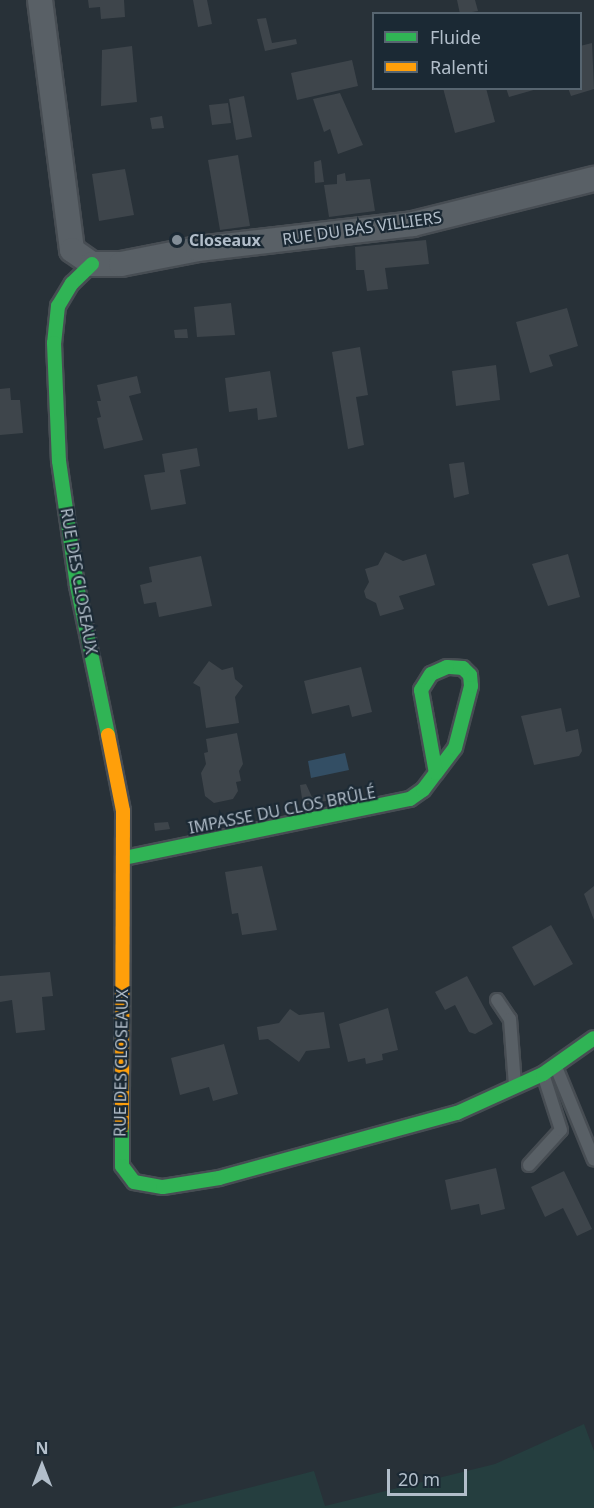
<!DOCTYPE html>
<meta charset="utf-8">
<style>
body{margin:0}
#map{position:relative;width:594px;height:1508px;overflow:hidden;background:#283138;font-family:"Noto Sans",sans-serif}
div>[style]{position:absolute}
.green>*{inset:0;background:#253e3f}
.water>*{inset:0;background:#334e64}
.building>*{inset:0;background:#3e454b}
.roads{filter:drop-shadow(2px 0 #474d53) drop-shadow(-2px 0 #474d53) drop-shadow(0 2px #474d53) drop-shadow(0 -2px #474d53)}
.lane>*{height:12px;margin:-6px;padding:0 6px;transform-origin:6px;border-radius:6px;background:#596066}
.street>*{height:24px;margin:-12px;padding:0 12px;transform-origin:12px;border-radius:12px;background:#596066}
.fast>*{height:14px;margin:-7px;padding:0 7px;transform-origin:7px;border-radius:7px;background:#30b455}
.slow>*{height:14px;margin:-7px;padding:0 7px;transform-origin:7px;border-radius:7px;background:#ff9f0a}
.dots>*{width:16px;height:16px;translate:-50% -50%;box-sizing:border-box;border:3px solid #1b2934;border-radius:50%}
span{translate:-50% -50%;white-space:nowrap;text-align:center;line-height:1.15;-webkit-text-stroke:4.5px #1b2934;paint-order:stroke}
.street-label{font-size:16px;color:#b2beca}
.poi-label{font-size:16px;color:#b2beca;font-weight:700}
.left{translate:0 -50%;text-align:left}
.legend{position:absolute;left:372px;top:12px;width:210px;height:78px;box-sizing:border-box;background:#1b2934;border:2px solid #576570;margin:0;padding:8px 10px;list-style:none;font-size:18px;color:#b2beca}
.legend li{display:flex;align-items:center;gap:12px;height:30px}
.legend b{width:30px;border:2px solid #576570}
.north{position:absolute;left:12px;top:1436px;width:60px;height:60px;-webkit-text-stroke:4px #1b2934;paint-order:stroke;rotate:0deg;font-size:16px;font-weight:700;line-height:24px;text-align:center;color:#b2beca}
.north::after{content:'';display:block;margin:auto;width:21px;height:27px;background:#b2beca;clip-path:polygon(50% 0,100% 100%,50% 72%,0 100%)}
.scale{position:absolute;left:387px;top:1469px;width:80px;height:27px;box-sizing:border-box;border:3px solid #b2beca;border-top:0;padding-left:8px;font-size:18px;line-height:21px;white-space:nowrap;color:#b2beca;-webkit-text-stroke:4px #1b2934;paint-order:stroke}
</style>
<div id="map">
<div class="green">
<i style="clip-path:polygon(584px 1424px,594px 1451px,594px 1508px,170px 1508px,314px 1471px,325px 1506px,495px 1464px)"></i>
</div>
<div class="water">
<i style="clip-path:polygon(345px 753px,349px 770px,311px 778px,308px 761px)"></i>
</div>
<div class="building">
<i style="clip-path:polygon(88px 0,124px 0,125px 17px,101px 19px,100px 7px,89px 8px)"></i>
<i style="clip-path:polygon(193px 0,207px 0,212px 24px,198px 27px)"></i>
<i style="clip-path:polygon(457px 0,475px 0,478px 11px,460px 14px)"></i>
<i style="clip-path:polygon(266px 18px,272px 43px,296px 39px,297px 44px,265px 51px,257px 19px)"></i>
<i style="clip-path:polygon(592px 43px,594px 89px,571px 96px,568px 88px,580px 88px,580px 46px)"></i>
<i style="clip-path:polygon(132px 46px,137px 102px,101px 106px,102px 50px)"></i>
<i style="clip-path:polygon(352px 60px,358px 86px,297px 100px,291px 73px)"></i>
<i style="clip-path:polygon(443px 88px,486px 88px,495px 122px,455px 133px)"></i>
<i style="clip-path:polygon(506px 88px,537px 88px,537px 89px,509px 97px)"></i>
<i style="clip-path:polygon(340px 93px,363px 145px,338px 154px,330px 129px,324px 132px,313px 99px)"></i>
<i style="clip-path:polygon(244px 96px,252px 137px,236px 140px,229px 99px)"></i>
<i style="clip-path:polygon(228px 103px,231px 123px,212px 125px,209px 105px)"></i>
<i style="clip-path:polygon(162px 116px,164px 128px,152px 129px,150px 118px)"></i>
<i style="clip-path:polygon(238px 155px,250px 226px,220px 230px,208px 160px)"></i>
<i style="clip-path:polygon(321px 160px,324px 182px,315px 183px,314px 162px)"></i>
<i style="clip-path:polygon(125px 169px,134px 215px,99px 221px,92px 174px)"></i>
<i style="clip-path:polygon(345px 173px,346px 181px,370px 179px,375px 211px,329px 217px,324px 185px,337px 184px,337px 175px)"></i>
<i style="clip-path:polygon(426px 240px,429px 264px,385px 268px,388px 289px,367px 291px,364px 270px,356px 270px,355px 247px)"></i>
<i style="clip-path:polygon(231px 303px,235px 335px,197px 337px,194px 307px)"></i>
<i style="clip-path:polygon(567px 308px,578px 346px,549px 355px,553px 366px,530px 373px,516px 322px)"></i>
<i style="clip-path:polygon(187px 329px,188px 338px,175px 338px,174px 330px)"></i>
<i style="clip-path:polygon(360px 347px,368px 395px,356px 397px,364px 445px,348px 449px,332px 352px)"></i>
<i style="clip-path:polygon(496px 365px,500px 400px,456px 406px,452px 371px)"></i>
<i style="clip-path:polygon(270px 371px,277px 417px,258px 420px,257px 408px,229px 412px,225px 378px)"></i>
<i style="clip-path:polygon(137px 376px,141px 393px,129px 396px,143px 440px,104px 449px,97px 418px,101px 417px,97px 401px,101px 401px,97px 385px)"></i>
<i style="clip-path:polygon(10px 388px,11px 400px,20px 400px,23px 433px,0 435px,0 389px)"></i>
<i style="clip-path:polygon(197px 448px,200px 466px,180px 470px,186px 504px,151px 510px,144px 475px,165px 472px,162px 454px)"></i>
<i style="clip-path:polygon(464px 462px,469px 494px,454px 498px,449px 464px)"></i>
<i style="clip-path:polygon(385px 552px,403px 561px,426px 554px,435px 585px,399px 596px,404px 609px,380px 616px,376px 603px,366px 598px,364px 591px,369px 582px,365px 569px,378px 565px)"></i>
<i style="clip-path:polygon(568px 554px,580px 597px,548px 606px,532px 564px)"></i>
<i style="clip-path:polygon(201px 556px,212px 606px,159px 617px,156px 602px,144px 604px,140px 585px,152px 582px,149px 567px)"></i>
<i style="clip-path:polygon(209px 661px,222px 670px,233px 667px,235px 679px,243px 686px,235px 697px,239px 723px,206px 728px,200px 687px,193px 683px)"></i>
<i style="clip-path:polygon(361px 667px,372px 712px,352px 717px,349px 705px,312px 714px,304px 681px)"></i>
<i style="clip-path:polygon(561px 708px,566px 732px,578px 729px,582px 751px,579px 756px,534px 765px,521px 716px)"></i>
<i style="clip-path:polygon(237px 733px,243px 764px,239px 771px,241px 781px,236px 782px,238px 791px,233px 799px,214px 803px,205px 796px,201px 773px,206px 764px,204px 753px,208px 752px,206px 739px)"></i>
<i style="clip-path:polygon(306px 784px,312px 797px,335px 792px,337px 799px,303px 805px,300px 785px)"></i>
<i style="clip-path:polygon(168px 822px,170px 829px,155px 831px,154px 823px)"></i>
<i style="clip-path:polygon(262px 866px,277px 930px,242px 935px,238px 913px,232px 914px,225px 872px)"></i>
<i style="clip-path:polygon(594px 886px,594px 920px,584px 894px)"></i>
<i style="clip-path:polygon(551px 925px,573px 964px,534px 986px,512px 947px)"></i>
<i style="clip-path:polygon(50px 972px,53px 996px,42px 997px,45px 1030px,16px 1033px,12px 1000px,0 1002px,0 976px)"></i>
<i style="clip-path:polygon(467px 976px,493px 1024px,475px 1034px,469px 1032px,455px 1005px,445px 1010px,435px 992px)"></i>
<i style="clip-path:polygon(388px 1008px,398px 1050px,382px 1054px,383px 1060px,366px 1064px,365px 1058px,348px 1062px,339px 1024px)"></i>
<i style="clip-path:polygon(290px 1009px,299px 1015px,324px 1012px,330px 1048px,306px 1051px,299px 1062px,268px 1039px,259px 1040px,257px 1027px,279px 1023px)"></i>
<i style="clip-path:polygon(224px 1044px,238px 1094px,213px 1101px,209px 1087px,180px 1095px,171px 1058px)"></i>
<i style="clip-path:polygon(496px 1168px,505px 1209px,481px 1215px,479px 1204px,451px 1210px,445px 1180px)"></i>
<i style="clip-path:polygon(564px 1171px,592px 1229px,577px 1236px,563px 1208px,545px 1217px,531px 1187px)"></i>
</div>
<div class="roads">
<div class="lane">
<i style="left:497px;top:1000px;width:23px;rotate:56deg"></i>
<i style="left:510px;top:1019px;width:66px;rotate:85.7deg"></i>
<i style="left:556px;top:1067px;width:100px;rotate:67.8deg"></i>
<i style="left:529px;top:1165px;width:47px;rotate:-47.6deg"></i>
<i style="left:561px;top:1130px;width:56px;rotate:-107.8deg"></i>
</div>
<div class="street">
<i style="left:40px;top:0;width:252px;rotate:82.7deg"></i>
<i style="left:72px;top:250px;width:24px;rotate:35deg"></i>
<i style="left:92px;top:264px;width:29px"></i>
<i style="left:121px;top:264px;width:78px;rotate:-11deg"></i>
<i style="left:198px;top:249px;width:216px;rotate:-6.6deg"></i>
<i style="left:413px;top:224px;width:187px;rotate:-14deg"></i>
</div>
<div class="fast">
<i style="left:92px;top:264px;width:28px;rotate:136deg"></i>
<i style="left:72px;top:283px;width:27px;rotate:121deg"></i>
<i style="left:58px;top:306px;width:37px;rotate:96deg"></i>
<i style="left:54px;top:343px;width:118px;rotate:87.6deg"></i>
<i style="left:59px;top:461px;width:126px;rotate:81.8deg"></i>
<i style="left:77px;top:586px;width:152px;rotate:78.2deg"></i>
<i style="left:124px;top:858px;width:292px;rotate:-11.7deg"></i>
<i style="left:410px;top:799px;width:16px;rotate:-35deg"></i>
<i style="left:423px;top:790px;width:21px;rotate:-53deg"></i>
<i style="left:436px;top:773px;width:31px;rotate:-53deg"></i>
<i style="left:455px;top:748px;width:64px;rotate:-75.5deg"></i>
<i style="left:471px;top:686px;width:11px;rotate:-95deg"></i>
<i style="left:470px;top:675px;width:10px;rotate:-135deg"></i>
<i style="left:463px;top:668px;width:16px;rotate:-176deg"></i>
<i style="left:447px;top:667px;width:17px;rotate:156deg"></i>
<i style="left:431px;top:674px;width:19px;rotate:122deg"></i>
<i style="left:421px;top:690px;width:84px;rotate:79.8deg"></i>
<i style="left:122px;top:1127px;width:39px;rotate:90deg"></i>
<i style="left:122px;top:1166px;width:20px;rotate:53deg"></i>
<i style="left:134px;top:1182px;width:29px;rotate:10deg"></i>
<i style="left:163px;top:1187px;width:57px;rotate:-9.1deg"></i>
<i style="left:219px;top:1178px;width:247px;rotate:-15.3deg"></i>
<i style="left:457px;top:1113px;width:94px;rotate:-24.4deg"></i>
<i style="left:543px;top:1074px;width:62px;rotate:-35.2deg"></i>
</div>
<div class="slow">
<i style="left:108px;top:735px;width:77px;rotate:78.8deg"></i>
<i style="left:123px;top:811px;width:316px;rotate:90.2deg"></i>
</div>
</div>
<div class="dots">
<i style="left:177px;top:240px;background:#828d97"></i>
</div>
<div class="street-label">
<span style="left:362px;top:228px;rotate:-8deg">RUE DU BAS VILLIERS</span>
<span style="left:79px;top:581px;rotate:80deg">RUE DES CLOSEAUX</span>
<span style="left:282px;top:810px;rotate:-11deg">IMPASSE DU CLOS BRÛLÉ</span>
<span style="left:121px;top:1063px;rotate:-89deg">RUE DES CLOSEAUX</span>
</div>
<div class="poi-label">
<span class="left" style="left:189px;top:240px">Closeaux</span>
</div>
<ul class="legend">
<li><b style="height:8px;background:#30b455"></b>Fluide</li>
<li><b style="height:8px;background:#ff9f0a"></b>Ralenti</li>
</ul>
<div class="north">N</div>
<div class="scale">20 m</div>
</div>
